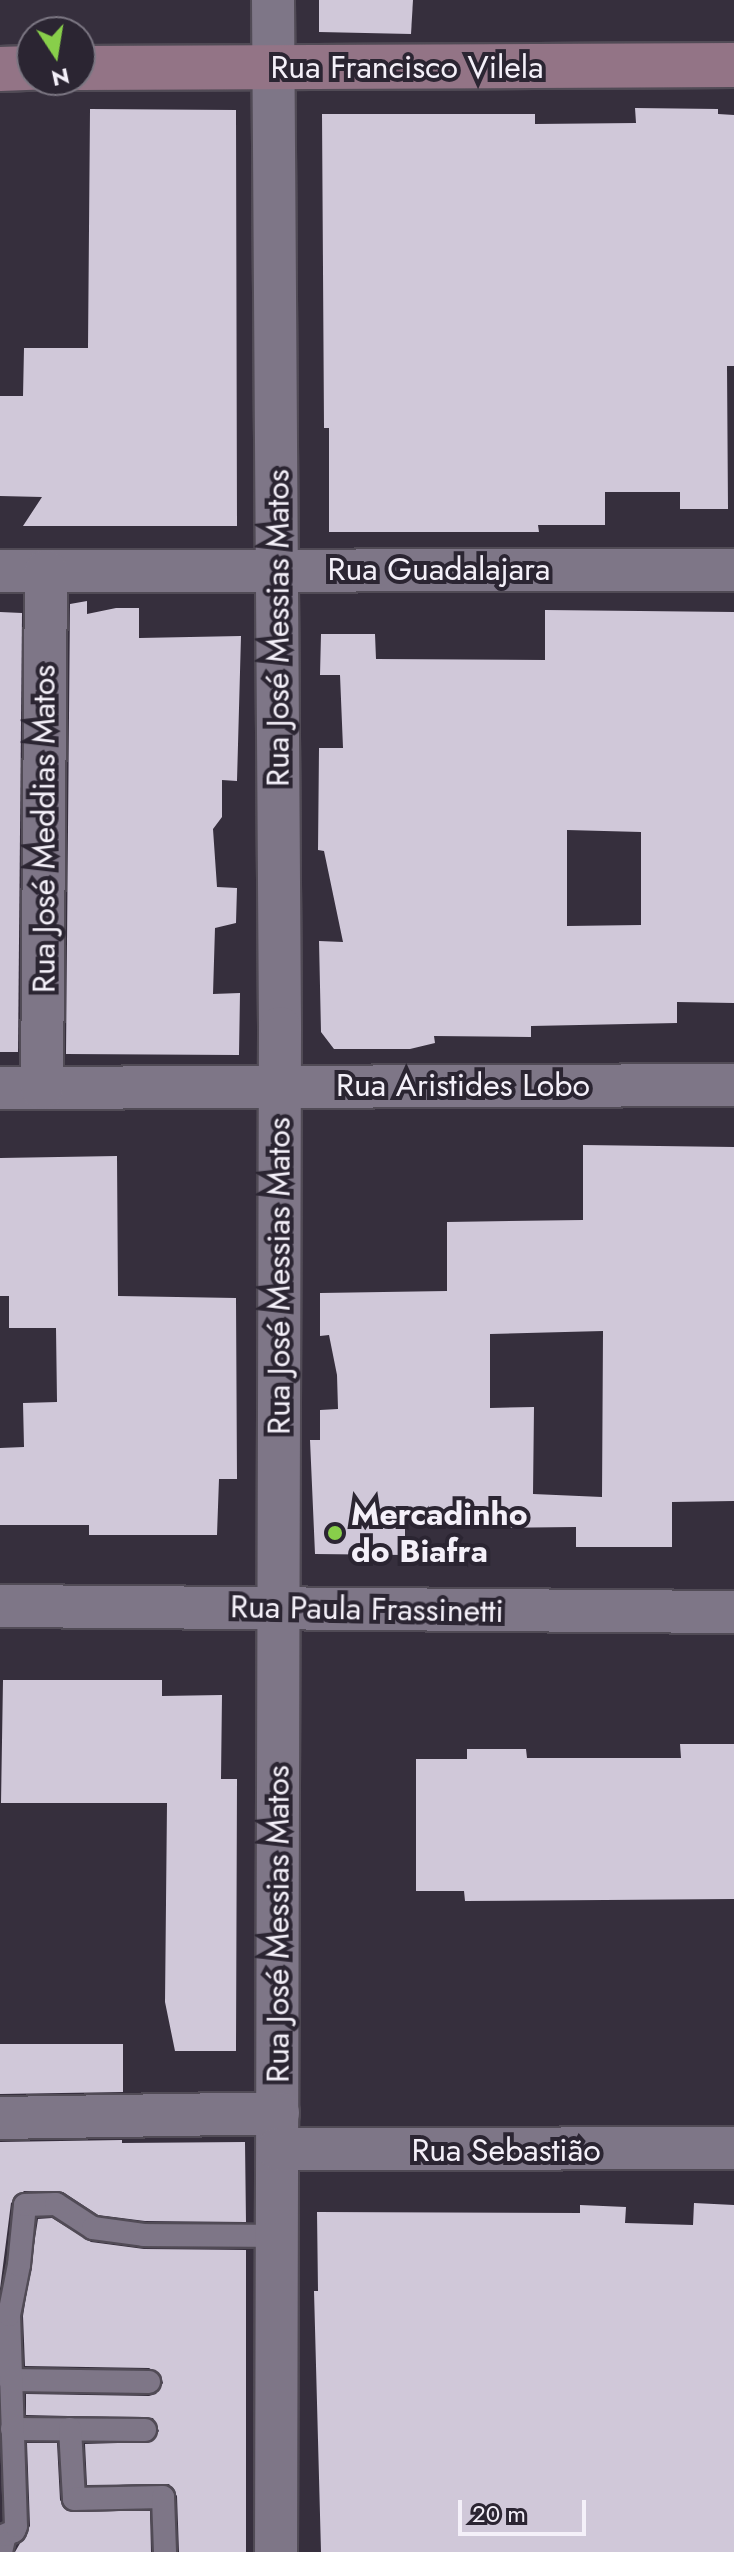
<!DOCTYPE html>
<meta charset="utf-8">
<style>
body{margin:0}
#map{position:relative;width:734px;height:2552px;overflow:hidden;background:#362f3d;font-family:Jost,sans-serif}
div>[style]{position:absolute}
.building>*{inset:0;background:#d0c8d9}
.roads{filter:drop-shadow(2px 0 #514b56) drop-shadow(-2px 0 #514b56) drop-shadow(0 2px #514b56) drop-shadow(0 -2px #514b56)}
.lane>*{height:22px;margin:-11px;padding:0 11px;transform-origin:11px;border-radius:11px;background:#7e7687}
.street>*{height:42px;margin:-21px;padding:0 21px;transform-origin:21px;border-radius:21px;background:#7e7687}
.secondary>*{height:44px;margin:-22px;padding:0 22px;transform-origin:22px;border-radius:22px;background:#937486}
.dots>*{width:22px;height:22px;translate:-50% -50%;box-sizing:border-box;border:4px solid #2b2532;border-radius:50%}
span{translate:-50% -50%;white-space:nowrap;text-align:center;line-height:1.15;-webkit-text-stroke:8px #2b2532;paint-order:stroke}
.street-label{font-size:32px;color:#f4f0f9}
.poi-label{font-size:32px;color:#f4f0f9;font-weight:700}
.left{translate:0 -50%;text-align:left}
.north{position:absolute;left:16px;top:16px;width:80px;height:80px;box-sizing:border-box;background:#2b2532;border:2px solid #7b7682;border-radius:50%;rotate:168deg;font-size:22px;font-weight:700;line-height:32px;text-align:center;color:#f4f0f9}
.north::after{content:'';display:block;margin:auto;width:28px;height:36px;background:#88cf4a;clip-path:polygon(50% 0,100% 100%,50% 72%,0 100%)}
.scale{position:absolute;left:458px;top:2500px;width:128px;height:36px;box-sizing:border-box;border:4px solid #f4f0f9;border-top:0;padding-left:10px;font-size:24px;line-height:28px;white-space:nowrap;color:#f4f0f9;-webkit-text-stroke:6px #2b2532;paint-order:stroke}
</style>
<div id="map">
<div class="building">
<i style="clip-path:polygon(319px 0,413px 0,411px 34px,319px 32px)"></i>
<i style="clip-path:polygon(635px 108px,718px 109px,718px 114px,734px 115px,734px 366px,727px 366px,728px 509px,680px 509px,680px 492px,605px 492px,605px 525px,538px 525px,539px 532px,329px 532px,329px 428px,324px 428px,322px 114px,535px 114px,535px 124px,636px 123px)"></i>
<i style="clip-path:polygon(90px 109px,236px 110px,237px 526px,23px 526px,42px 497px,0 496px,0 396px,23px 396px,24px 348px,88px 348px)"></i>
<i style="clip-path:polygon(87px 601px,87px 614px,116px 608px,139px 608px,139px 638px,241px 636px,237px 781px,222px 780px,222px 817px,213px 829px,217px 887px,237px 888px,236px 923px,215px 928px,213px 994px,240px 993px,239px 1055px,66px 1054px,70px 604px)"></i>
<i style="clip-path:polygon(evenodd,545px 610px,734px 612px,734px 1003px,677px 1002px,677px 1023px,531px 1026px,531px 1037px,434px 1036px,435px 1043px,410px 1049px,334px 1049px,321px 1032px,319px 941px,343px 942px,324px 851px,318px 850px,319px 748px,343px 748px,340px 675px,320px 675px,321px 634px,375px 634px,376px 659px,545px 660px,545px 610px,567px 830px,641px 832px,641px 925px,567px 926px,567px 830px)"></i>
<i style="clip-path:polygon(0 612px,22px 613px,18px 1052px,0 1052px)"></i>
<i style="clip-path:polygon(evenodd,583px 1145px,734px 1147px,734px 1501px,672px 1502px,672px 1547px,576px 1547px,576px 1527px,495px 1528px,495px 1517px,405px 1518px,405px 1555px,315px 1554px,310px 1440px,320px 1440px,320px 1410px,338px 1409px,337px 1375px,329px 1335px,320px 1336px,320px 1293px,447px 1291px,447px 1222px,583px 1220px,583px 1145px,603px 1331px,602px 1497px,533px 1494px,534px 1407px,490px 1408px,490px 1334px,603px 1331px)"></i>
<i style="clip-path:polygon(117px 1156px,118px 1296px,236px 1298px,237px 1479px,219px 1479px,217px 1535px,89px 1535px,89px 1525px,0 1525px,0 1448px,24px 1447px,23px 1403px,57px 1402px,56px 1328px,9px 1328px,9px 1296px,0 1296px,0 1158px)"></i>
<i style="clip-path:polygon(3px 1680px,162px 1680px,162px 1696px,222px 1695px,221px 1779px,237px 1779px,236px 2051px,175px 2051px,165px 2002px,167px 1803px,1px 1803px)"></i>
<i style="clip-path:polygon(680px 1744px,734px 1744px,734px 1899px,465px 1901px,464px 1891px,416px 1891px,416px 1759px,467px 1759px,467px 1749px,526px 1749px,527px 1758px,681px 1758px)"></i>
<i style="clip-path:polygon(0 2044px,123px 2044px,123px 2092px,0 2094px)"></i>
<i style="clip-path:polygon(122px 2140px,122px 2143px,245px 2142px,246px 2222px,145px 2221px,98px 2215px,63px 2192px,24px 2191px,11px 2203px,0 2289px,0 2142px)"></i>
<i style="clip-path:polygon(694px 2203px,734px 2205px,734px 2552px,321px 2552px,314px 2291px,318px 2291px,317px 2212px,580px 2213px,580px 2205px,626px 2207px,625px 2223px,693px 2225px)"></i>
<i style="clip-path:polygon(52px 2218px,91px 2242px,144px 2249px,246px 2250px,246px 2552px,179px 2552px,177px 2496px,169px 2484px,87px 2485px,85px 2444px,151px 2442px,159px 2431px,153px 2418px,26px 2415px,26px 2394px,149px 2396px,156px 2394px,163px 2383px,161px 2375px,149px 2368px,25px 2366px,23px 2316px,38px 2219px)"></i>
<i style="clip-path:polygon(27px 2443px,57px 2443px,60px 2500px,67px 2511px,150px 2511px,151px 2552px,15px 2552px,30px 2526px)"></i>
</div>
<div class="roads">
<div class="lane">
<i style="left:10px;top:2380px;width:139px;rotate:0.8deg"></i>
<i style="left:12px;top:2429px;width:133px;rotate:0.4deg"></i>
<i style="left:70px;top:2429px;width:70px;rotate:86.7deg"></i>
<i style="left:74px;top:2499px;width:89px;rotate:-1.3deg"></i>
<i style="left:163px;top:2497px;width:55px;rotate:87.9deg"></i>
<i style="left:1px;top:2552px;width:17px;rotate:-77deg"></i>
<i style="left:5px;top:2535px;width:10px;rotate:-24deg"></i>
<i style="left:14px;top:2531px;width:5px;rotate:-68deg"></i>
<i style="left:16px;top:2526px;width:211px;rotate:-91.9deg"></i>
<i style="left:9px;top:2315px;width:51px;rotate:-78.7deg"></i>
<i style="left:19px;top:2265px;width:60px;rotate:-84.3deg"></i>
<i style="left:25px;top:2205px;width:31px;rotate:-2deg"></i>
<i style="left:56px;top:2204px;width:44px;rotate:33deg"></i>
<i style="left:93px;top:2228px;width:51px;rotate:7.8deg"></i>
<i style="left:144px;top:2235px;width:134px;rotate:0.4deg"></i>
</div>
<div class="street">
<i style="left:273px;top:0;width:1028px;rotate:89.61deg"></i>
<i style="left:280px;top:1028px;width:1524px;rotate:90.15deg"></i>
<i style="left:0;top:571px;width:734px;rotate:-0.08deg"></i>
<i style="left:0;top:1088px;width:734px;rotate:-0.23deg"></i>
<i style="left:42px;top:1088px;width:517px;rotate:-89.56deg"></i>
<i style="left:0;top:1606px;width:734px;rotate:0.47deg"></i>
<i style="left:0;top:2118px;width:278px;rotate:-1deg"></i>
<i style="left:278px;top:2149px;width:456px;rotate:-0.1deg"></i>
</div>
<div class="secondary">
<i style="left:80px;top:68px;width:654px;rotate:-0.26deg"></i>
<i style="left:0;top:69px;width:32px;rotate:-2deg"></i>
</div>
</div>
<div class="dots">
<i style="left:335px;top:1533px;background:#88cf4a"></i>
</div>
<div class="street-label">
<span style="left:407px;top:67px">Rua Francisco Vilela</span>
<span style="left:439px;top:569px">Rua Guadalajara</span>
<span style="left:278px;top:628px;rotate:-90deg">Rua José Messias Matos</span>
<span style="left:44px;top:829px;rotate:-90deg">Rua José Meddias Matos</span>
<span style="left:463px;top:1085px">Rua Aristides Lobo</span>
<span style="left:279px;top:1276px;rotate:-90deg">Rua José Messias Matos</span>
<span style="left:367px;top:1609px;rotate:1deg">Rua Paula Frassinetti</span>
<span style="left:278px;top:1924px;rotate:-90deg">Rua José Messias Matos</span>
<span style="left:506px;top:2150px">Rua Sebastião</span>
</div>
<div class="poi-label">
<span class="left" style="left:351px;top:1533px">Mercadinho<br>do Biafra</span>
</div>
<div class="north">N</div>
<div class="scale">20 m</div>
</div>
